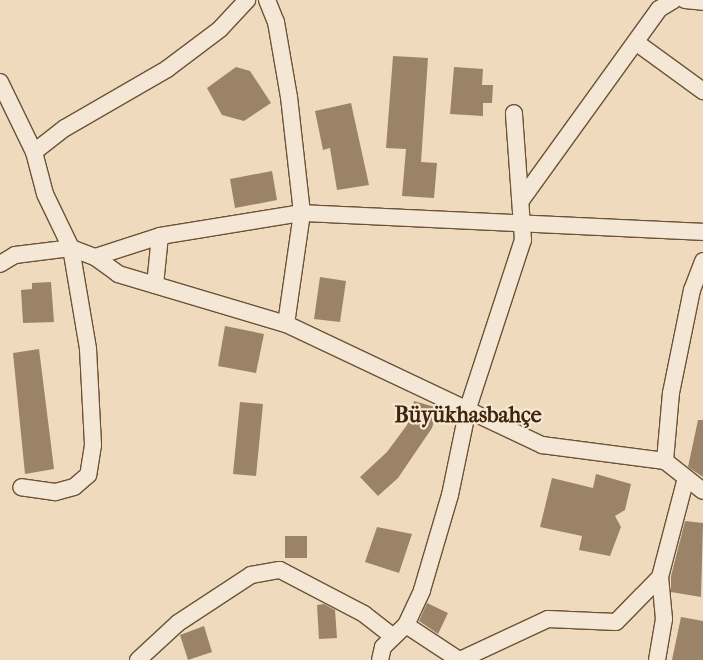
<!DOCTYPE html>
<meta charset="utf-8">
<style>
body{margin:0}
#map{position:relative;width:703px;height:660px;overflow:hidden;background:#efdabe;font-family:"IM FELL French Canon",serif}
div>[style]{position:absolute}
.building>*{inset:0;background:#9b8367}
.roads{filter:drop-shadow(1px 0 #6c5236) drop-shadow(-1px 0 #6c5236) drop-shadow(0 1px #6c5236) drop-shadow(0 -1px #6c5236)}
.minor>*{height:16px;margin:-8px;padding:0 8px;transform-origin:8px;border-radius:8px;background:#f5e7d5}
span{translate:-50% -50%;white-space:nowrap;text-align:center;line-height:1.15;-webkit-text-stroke:4.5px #f5e7d5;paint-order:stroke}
.district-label{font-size:22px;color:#402409;font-weight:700}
</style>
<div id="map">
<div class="building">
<i style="clip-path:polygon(393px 56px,428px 58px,421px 162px,437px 163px,434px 198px,402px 196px,406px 149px,386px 148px)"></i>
<i style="clip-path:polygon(236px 67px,250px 71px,271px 103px,244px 121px,222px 115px,207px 88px)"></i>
<i style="clip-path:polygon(454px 67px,483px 69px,482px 85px,493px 85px,492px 103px,483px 103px,483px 116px,450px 114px)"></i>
<i style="clip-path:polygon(351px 103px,369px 185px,337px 190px,330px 148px,323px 150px,315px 111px)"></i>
<i style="clip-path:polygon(272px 171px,277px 200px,235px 208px,230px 179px)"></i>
<i style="clip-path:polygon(320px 277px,346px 281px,340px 322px,314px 319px)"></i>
<i style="clip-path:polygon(51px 282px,54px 322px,23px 323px,21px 290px,32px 289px,32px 283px)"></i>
<i style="clip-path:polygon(225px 326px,264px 334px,256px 373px,218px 366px)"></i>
<i style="clip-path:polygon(39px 349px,54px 469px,25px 474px,13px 353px)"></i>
<i style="clip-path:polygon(414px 401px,438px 408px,432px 428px,398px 478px,378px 496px,360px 477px,387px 452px,407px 425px)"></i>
<i style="clip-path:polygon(240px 402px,263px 404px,256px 476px,233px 474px)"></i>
<i style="clip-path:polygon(698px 420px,703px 420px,703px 477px,688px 467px)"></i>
<i style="clip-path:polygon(596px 474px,631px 484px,625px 510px,615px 516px,621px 527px,610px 556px,579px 550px,582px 536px,540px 527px,552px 478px,593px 488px)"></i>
<i style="clip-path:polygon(685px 521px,703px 523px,701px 597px,671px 592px,671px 576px)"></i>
<i style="clip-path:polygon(377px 527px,412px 534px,399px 573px,365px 562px)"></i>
<i style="clip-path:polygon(285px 536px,307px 536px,307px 558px,285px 558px)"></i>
<i style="clip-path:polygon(427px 603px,448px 613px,438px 634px,419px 621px)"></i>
<i style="clip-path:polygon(324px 604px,335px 610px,337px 638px,319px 639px,317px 605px)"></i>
<i style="clip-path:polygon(681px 617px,703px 621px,703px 660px,672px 660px)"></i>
<i style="clip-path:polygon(204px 626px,212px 652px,188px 660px,180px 635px)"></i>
</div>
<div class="roads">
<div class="minor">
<i style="left:267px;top:0;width:24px;rotate:68deg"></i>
<i style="left:276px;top:22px;width:76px;rotate:80.2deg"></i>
<i style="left:289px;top:97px;width:117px;rotate:83.6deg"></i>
<i style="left:302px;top:213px;width:112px;rotate:98.2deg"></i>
<i style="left:685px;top:0;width:18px;rotate:6deg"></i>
<i style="left:637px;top:43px;width:82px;rotate:36deg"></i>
<i style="left:0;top:82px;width:78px;rotate:64.1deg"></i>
<i style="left:34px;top:152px;width:43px;rotate:75.3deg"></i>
<i style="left:45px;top:194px;width:60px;rotate:64.3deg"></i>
<i style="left:71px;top:248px;width:102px;rotate:80.4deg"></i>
<i style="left:88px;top:349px;width:96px;rotate:87deg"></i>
<i style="left:93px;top:445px;width:30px;rotate:99deg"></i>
<i style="left:88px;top:475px;width:18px;rotate:139deg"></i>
<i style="left:74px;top:487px;width:20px;rotate:165deg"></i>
<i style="left:55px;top:492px;width:34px;rotate:-172deg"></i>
<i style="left:34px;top:152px;width:39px;rotate:-38deg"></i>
<i style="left:65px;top:128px;width:118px;rotate:-30deg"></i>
<i style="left:167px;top:69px;width:66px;rotate:-37deg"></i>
<i style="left:220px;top:29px;width:40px;rotate:-47deg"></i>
<i style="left:522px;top:199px;width:234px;rotate:-54.2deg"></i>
<i style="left:659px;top:9px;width:17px;rotate:-31deg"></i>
<i style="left:95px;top:257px;width:68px;rotate:-17.9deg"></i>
<i style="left:160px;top:236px;width:144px;rotate:-9.2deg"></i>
<i style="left:302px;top:213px;width:401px;rotate:2.7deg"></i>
<i style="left:0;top:264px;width:17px;rotate:-31deg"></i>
<i style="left:15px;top:255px;width:56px;rotate:-7.1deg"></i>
<i style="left:71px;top:248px;width:26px;rotate:21deg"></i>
<i style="left:95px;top:257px;width:29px;rotate:36deg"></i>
<i style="left:118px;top:274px;width:175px;rotate:16.6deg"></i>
<i style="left:286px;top:324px;width:283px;rotate:25.3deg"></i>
<i style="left:542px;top:445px;width:124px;rotate:7.4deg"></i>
<i style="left:665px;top:461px;width:48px;rotate:38.3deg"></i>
<i style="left:155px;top:285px;width:49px;rotate:-84.2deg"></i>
<i style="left:665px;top:461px;width:68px;rotate:-85deg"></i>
<i style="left:671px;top:393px;width:105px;rotate:-78.5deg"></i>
<i style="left:692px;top:290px;width:31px;rotate:-69deg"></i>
<i style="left:406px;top:625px;width:64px;rotate:33.4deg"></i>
<i style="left:138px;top:660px;width:54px;rotate:-42.8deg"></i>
<i style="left:178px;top:623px;width:87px;rotate:-33.3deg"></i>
<i style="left:251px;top:575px;width:29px;rotate:-10deg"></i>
<i style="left:280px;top:570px;width:95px;rotate:27.6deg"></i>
<i style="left:364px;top:614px;width:37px;rotate:38deg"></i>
<i style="left:380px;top:660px;width:13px;rotate:-77deg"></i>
<i style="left:383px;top:647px;width:32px;rotate:-44deg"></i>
<i style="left:406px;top:625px;width:38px;rotate:-65deg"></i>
<i style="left:422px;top:590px;width:99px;rotate:-73.6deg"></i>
<i style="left:450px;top:495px;width:89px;rotate:-78.3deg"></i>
<i style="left:468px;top:408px;width:177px;rotate:-71.9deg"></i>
<i style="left:523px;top:240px;width:127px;rotate:-94.1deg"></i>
<i style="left:460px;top:660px;width:97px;rotate:-25deg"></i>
<i style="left:548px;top:619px;width:68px;rotate:2.5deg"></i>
<i style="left:616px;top:622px;width:63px;rotate:-45.6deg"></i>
<i style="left:660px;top:577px;width:102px;rotate:-75.3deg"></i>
<i style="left:657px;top:660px;width:42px;rotate:-80.3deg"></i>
<i style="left:664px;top:619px;width:42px;rotate:-95.4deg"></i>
</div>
</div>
<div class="district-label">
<span style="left:468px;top:416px">Büyükhasbahçe</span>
</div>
</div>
